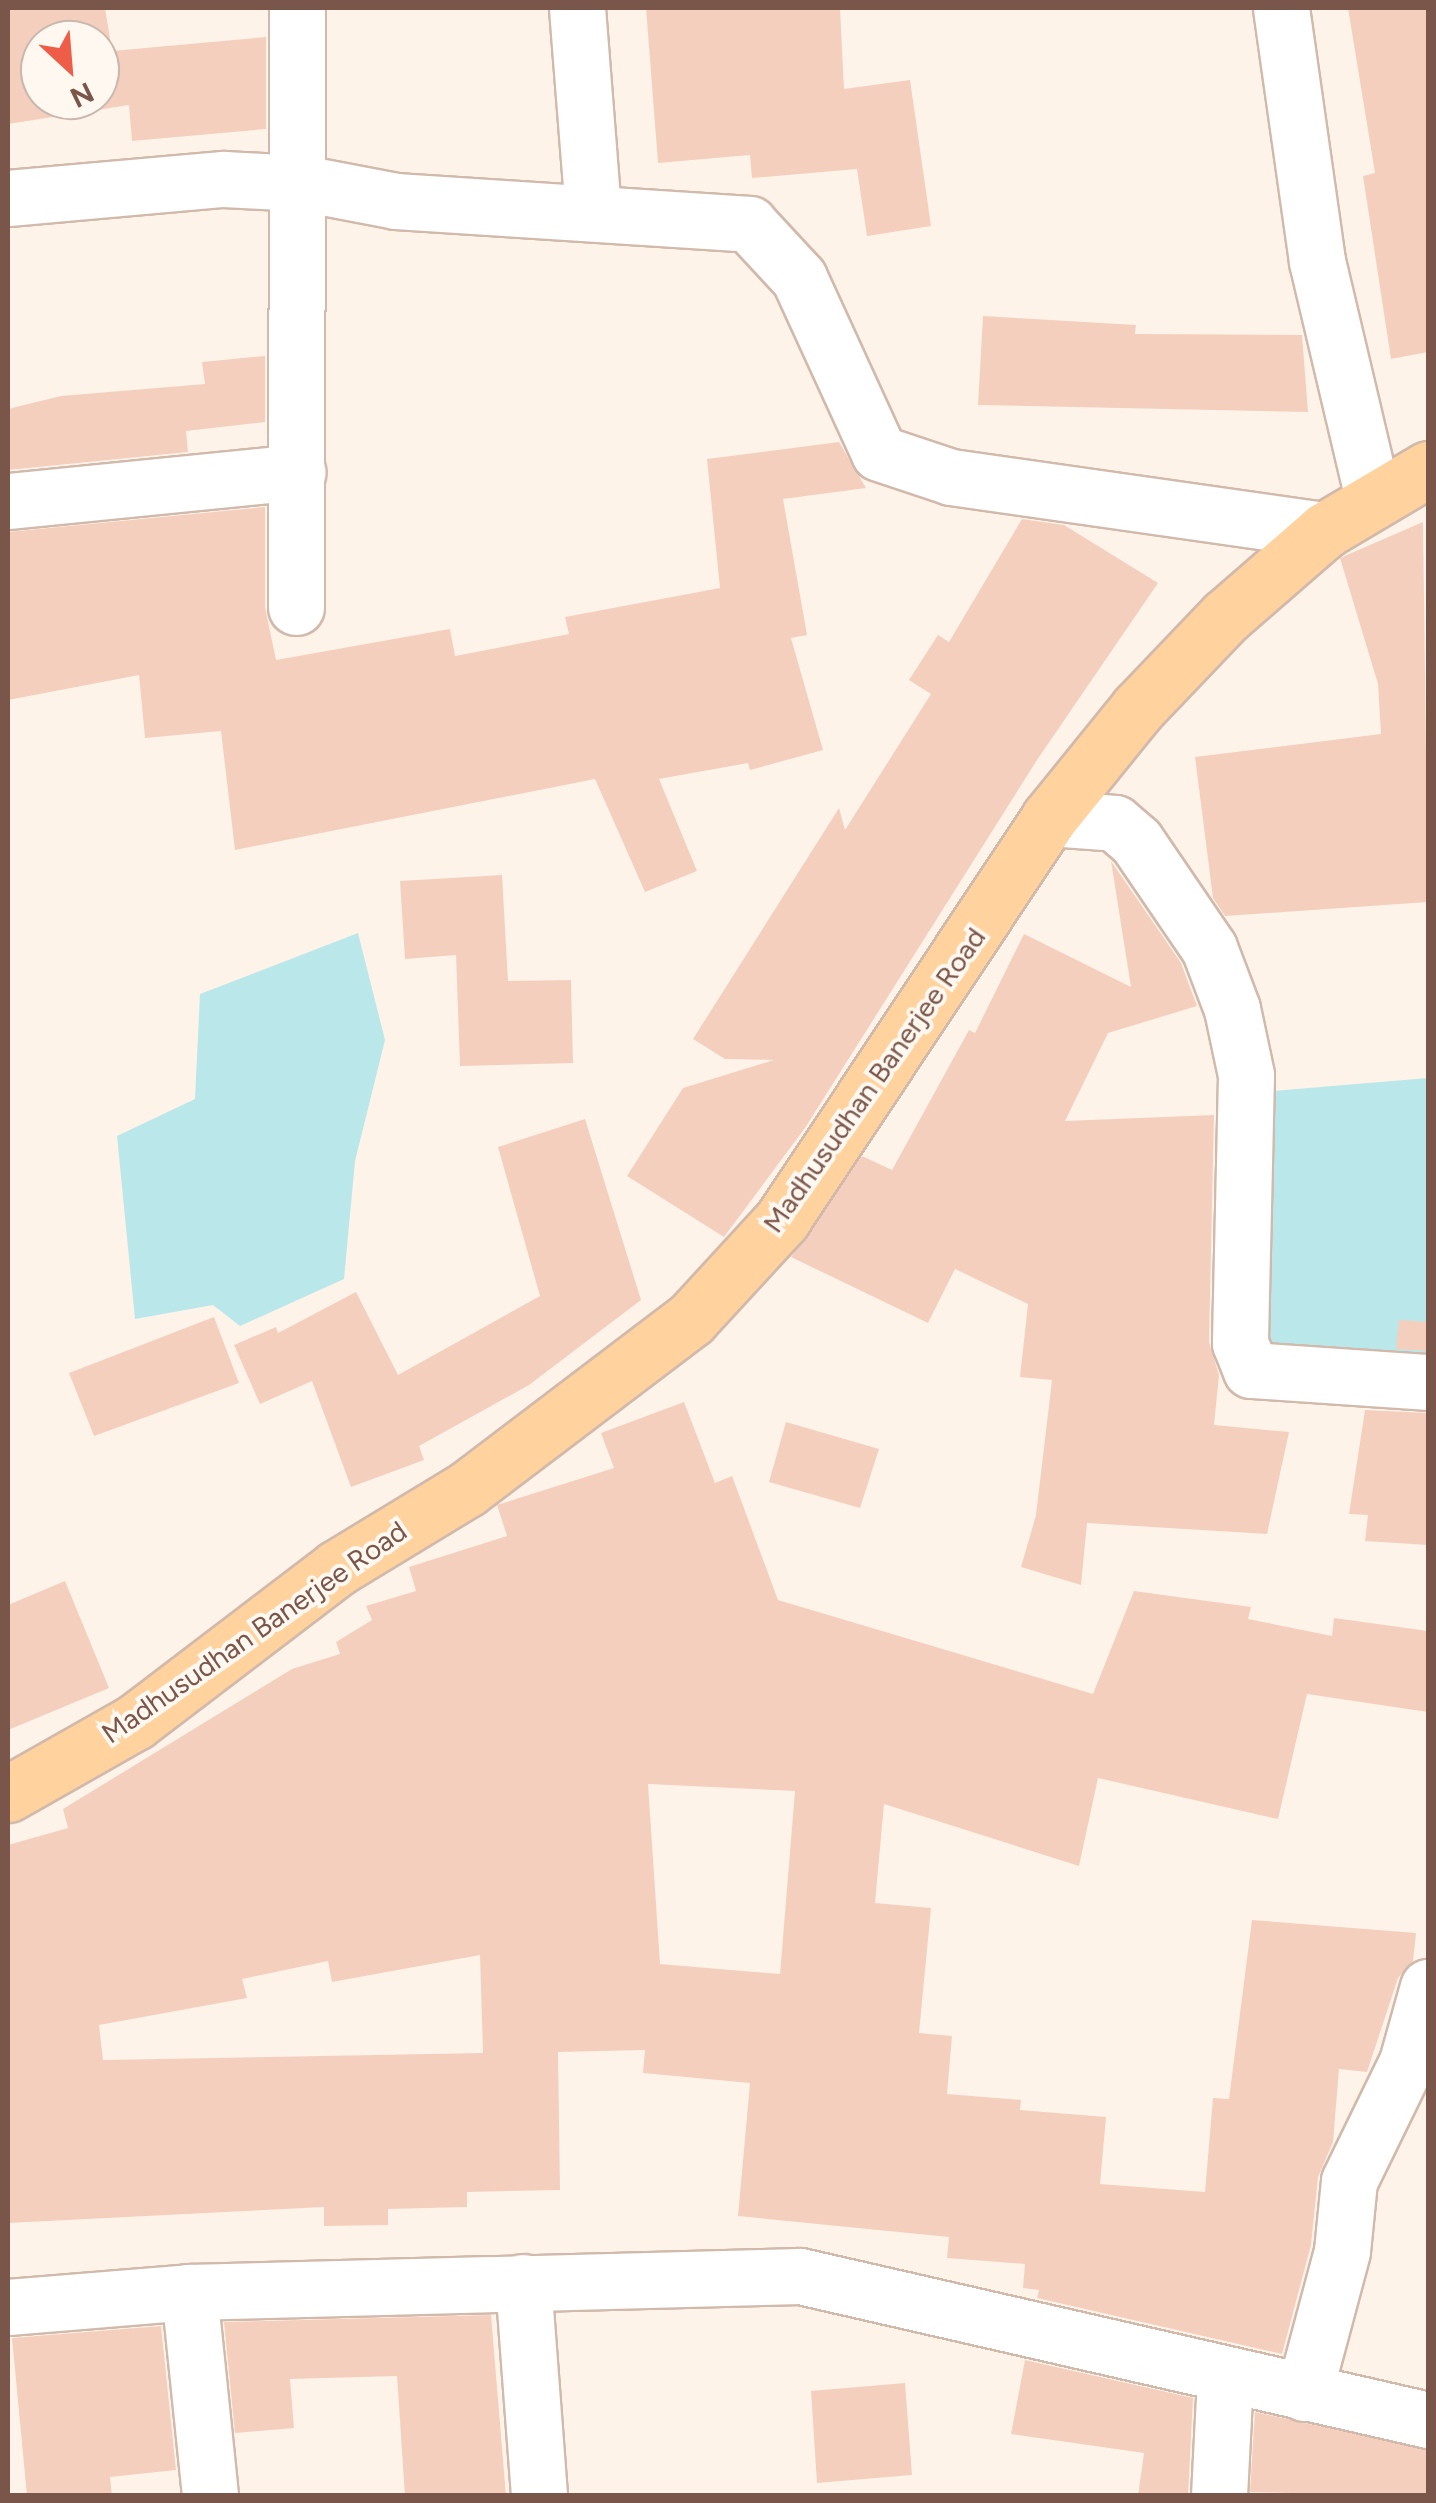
<!DOCTYPE html>
<style>
body{margin:0}
#map{position:relative;width:1436px;height:2503px;overflow:hidden;background:#fef3e8;font-family:Figtree,sans-serif}
div>[style]{position:absolute}
.water>*{inset:0;background:#bae7e9}
.building>*{inset:0;background:#f5cfbe}
.roads{filter:drop-shadow(2px 0 #d1b9ac) drop-shadow(-2px 0 #d1b9ac) drop-shadow(0 2px #d1b9ac) drop-shadow(0 -2px #d1b9ac)}
.street>*{height:55px;margin:-27.5px;padding:0 27.5px;transform-origin:27.5px;border-radius:27.5px;background:#fff}
.secondary>*{height:55px;margin:-27.5px;padding:0 27.5px;transform-origin:27.5px;border-radius:27.5px;background:#fff}
.primary>*{height:55px;margin:-27.5px;padding:0 27.5px;transform-origin:27.5px;border-radius:27.5px;background:#ffd29e}
span{translate:-50% -50%;white-space:nowrap;text-align:center;line-height:1.15;-webkit-text-stroke:8px #fff8f0;paint-order:stroke}
.street-label{font-size:28px;color:#7a564a}
.frame{position:absolute;inset:0;border:10px solid #7a564a;pointer-events:none}
.north{position:absolute;left:20px;top:20px;width:100px;height:100px;box-sizing:border-box;background:#fff8f0;border:2px solid #cab7ae;border-radius:50%;rotate:154deg;font-size:28px;font-weight:700;line-height:40px;text-align:center;color:#7a564a}
.north::after{content:'';display:block;margin:auto;width:35px;height:45px;background:#ee5d47;clip-path:polygon(50% 0,100% 100%,50% 72%,0 100%)}
</style>
<div id="map">
<div class="water">
<i style="clip-path:polygon(358px 933px,385px 1040px,355px 1161px,344px 1279px,240px 1326px,213px 1305px,135px 1319px,117px 1136px,195px 1099px,200px 994px)"></i>
<i style="clip-path:polygon(1428px 1078px,1428px 1353px,1394px 1376px,1248px 1360px,1236px 1094px)"></i>
</div>
<div class="building">
<i style="clip-path:polygon(evenodd,8px 8px,105px 8px,112px 51px,266px 37px,266px 129px,132px 141px,129px 105px,8px 124px,8px 8px,40px 40px,100px 40px,100px 100px,40px 100px,40px 40px)"></i>
<i style="clip-path:polygon(646px 8px,840px 8px,844px 89px,910px 80px,931px 226px,867px 236px,857px 169px,752px 178px,750px 155px,658px 163px)"></i>
<i style="clip-path:polygon(1348px 8px,1428px 8px,1428px 352px,1391px 359px,1363px 176px,1375px 173px)"></i>
<i style="clip-path:polygon(983px 316px,1136px 325px,1135px 334px,1302px 335px,1308px 412px,978px 405px)"></i>
<i style="clip-path:polygon(265px 356px,265px 422px,186px 431px,188px 452px,8px 470px,8px 409px,61px 396px,205px 384px,202px 362px)"></i>
<i style="clip-path:polygon(839px 442px,866px 488px,783px 499px,807px 635px,791px 638px,823px 750px,750px 770px,748px 763px,659px 779px,697px 871px,645px 892px,595px 779px,235px 850px,221px 731px,145px 738px,139px 675px,8px 700px,8px 532px,265px 507px,265px 607px,276px 660px,450px 629px,455px 656px,569px 634px,565px 617px,720px 588px,707px 459px)"></i>
<i style="clip-path:polygon(1022px 519px,1064px 525px,1158px 583px,1037px 760px,805px 1128px,724px 1237px,627px 1176px,683px 1088px,774px 1060px,725px 1059px,693px 1039px,839px 808px,845px 830px,931px 694px,909px 680px,938px 635px,949px 642px)"></i>
<i style="clip-path:polygon(1423px 522px,1428px 902px,1225px 916px,1213px 898px,1195px 757px,1381px 734px,1378px 684px,1340px 558px)"></i>
<i style="clip-path:polygon(1111px 861px,1181px 963px,1197px 1006px,1108px 1033px,1065px 1121px,1214px 1115px,1209px 1342px,1219px 1375px,1214px 1425px,1289px 1432px,1267px 1534px,1087px 1523px,1081px 1585px,1021px 1567px,1036px 1515px,1052px 1380px,1020px 1377px,1028px 1304px,955px 1269px,928px 1323px,791px 1257px,862px 1156px,892px 1170px,969px 1030px,975px 1033px,1024px 934px,1131px 987px)"></i>
<i style="clip-path:polygon(502px 875px,508px 981px,571px 980px,573px 1063px,460px 1066px,456px 955px,405px 959px,400px 881px)"></i>
<i style="clip-path:polygon(585px 1119px,641px 1300px,529px 1385px,419px 1446px,424px 1460px,351px 1487px,312px 1381px,260px 1404px,234px 1345px,276px 1327px,278px 1333px,356px 1292px,398px 1375px,540px 1296px,498px 1147px)"></i>
<i style="clip-path:polygon(214px 1317px,239px 1383px,94px 1436px,69px 1373px)"></i>
<i style="clip-path:polygon(1399px 1320px,1428px 1322px,1428px 1351px,1396px 1349px)"></i>
<i style="clip-path:polygon(evenodd,684px 1402px,715px 1483px,732px 1476px,778px 1600px,1093px 1694px,1134px 1591px,1251px 1607px,1248px 1619px,1332px 1636px,1334px 1618px,1428px 1631px,1428px 1712px,1307px 1694px,1278px 1819px,1098px 1778px,1079px 1866px,884px 1804px,875px 1903px,931px 1908px,919px 2033px,952px 2036px,947px 2094px,1021px 2100px,1020px 2110px,1106px 2117px,1100px 2184px,1205px 2192px,1213px 2098px,1229px 2099px,1252px 1920px,1416px 1933px,1413px 1961px,1398px 1978px,1367px 2072px,1339px 2069px,1333px 2142px,1318px 2177px,1311px 2245px,1282px 2354px,1037px 2298px,1039px 2290px,1023px 2288px,1025px 2264px,947px 2258px,949px 2237px,738px 2216px,750px 2083px,643px 2073px,645px 2050px,558px 2052px,560px 2190px,467px 2192px,467px 2207px,388px 2209px,388px 2225px,324px 2226px,324px 2207px,8px 2223px,8px 1845px,68px 1828px,63px 1809px,292px 1669px,340px 1654px,336px 1642px,372px 1620px,366px 1606px,416px 1591px,409px 1567px,507px 1536px,497px 1505px,614px 1468px,601px 1433px,684px 1402px,648px 1784px,795px 1791px,780px 1974px,660px 1964px,648px 1784px,684px 1402px,480px 1955px,483px 2053px,103px 2060px,99px 2025px,247px 1998px,242px 1979px,328px 1961px,332px 1982px,480px 1955px)"></i>
<i style="clip-path:polygon(1365px 1410px,1428px 1413px,1428px 1545px,1365px 1541px,1368px 1515px,1349px 1514px)"></i>
<i style="clip-path:polygon(786px 1422px,879px 1449px,860px 1508px,769px 1482px)"></i>
<i style="clip-path:polygon(65px 1581px,109px 1688px,8px 1730px,8px 1605px)"></i>
<i style="clip-path:polygon(491px 2315px,506px 2496px,405px 2496px,397px 2376px,290px 2379px,294px 2428px,235px 2433px,224px 2322px)"></i>
<i style="clip-path:polygon(161px 2326px,176px 2470px,110px 2477px,112px 2496px,27px 2496px,12px 2338px)"></i>
<i style="clip-path:polygon(1025px 2360px,1193px 2398px,1188px 2496px,1138px 2496px,1144px 2453px,1011px 2434px)"></i>
<i style="clip-path:polygon(905px 2383px,912px 2475px,817px 2483px,811px 2391px)"></i>
<i style="clip-path:polygon(1255px 2412px,1428px 2450px,1428px 2496px,1250px 2492px)"></i>
</div>
<div class="roads">
<div class="street">
<i style="left:577px;top:8px;width:204px;rotate:85.5deg"></i>
<i style="left:1281px;top:8px;width:256px;rotate:81.9deg"></i>
<i style="left:1317px;top:261px;width:244px;rotate:76.7deg"></i>
<i style="left:8px;top:501px;width:291px;rotate:-5.7deg"></i>
<i style="left:296px;top:607px;width:599px;rotate:-89.9deg"></i>
<i style="left:1049px;top:818px;width:66px;rotate:4.3deg"></i>
<i style="left:1115px;top:823px;width:28px;rotate:41deg"></i>
<i style="left:1136px;top:841px;width:130px;rotate:55.7deg"></i>
<i style="left:1209px;top:948px;width:65px;rotate:69.3deg"></i>
<i style="left:1232px;top:1009px;width:67px;rotate:78deg"></i>
<i style="left:1246px;top:1075px;width:268px;rotate:91.3deg"></i>
<i style="left:1240px;top:1343px;width:29px;rotate:68deg"></i>
<i style="left:1251px;top:1370px;width:177px;rotate:3.9deg"></i>
<i style="left:523px;top:2282px;width:215px;rotate:85.7deg"></i>
<i style="left:189px;top:2292px;width:205px;rotate:84.1deg"></i>
<i style="left:1304px;top:2393px;width:147px;rotate:-75deg"></i>
<i style="left:1342px;top:2251px;width:70px;rotate:-84.3deg"></i>
<i style="left:1349px;top:2181px;width:132px;rotate:-64deg"></i>
<i style="left:1407px;top:2062px;width:78px;rotate:-74.4deg"></i>
<i style="left:1219px;top:2496px;width:118px;rotate:-87.1deg"></i>
</div>
<div class="secondary">
<i style="left:8px;top:198px;width:216px;rotate:-5.1deg"></i>
<i style="left:223px;top:179px;width:79px;rotate:2.9deg"></i>
<i style="left:302px;top:183px;width:96px;rotate:10.8deg"></i>
<i style="left:396px;top:201px;width:354px;rotate:3.7deg"></i>
<i style="left:749px;top:224px;width:74px;rotate:47.2deg"></i>
<i style="left:799px;top:278px;width:192px;rotate:65.4deg"></i>
<i style="left:879px;top:453px;width:76px;rotate:18.4deg"></i>
<i style="left:951px;top:477px;width:378px;rotate:8.1deg"></i>
<i style="left:8px;top:2307px;width:182px;rotate:-4.7deg"></i>
<i style="left:189px;top:2292px;width:611px;rotate:-1.5deg"></i>
<i style="left:800px;top:2276px;width:644px;rotate:12.91deg"></i>
</div>
<div class="primary">
<i style="left:8px;top:1794px;width:146px;rotate:-29.6deg"></i>
<i style="left:135px;top:1722px;width:254px;rotate:-37.3deg"></i>
<i style="left:337px;top:1568px;width:152px;rotate:-31.3deg"></i>
<i style="left:467px;top:1489px;width:281px;rotate:-37.2deg"></i>
<i style="left:691px;top:1319px;width:134px;rotate:-47.4deg"></i>
<i style="left:782px;top:1220px;width:483px;rotate:-56.4deg"></i>
<i style="left:1049px;top:818px;width:141px;rotate:-51deg"></i>
<i style="left:1138px;top:708px;width:126px;rotate:-46.3deg"></i>
<i style="left:1225px;top:617px;width:133px;rotate:-41deg"></i>
<i style="left:1325px;top:530px;width:120px;rotate:-30.6deg"></i>
</div>
</div>
<div class="street-label">
<span style="left:874px;top:1080px;rotate:-55deg">Madhusudhan Banerjee Road</span>
<span style="left:254px;top:1632px;rotate:-35deg">Madhusudhan Banerjee Road</span>
</div>
<div class="frame"></div>
<div class="north">N</div>
</div>
